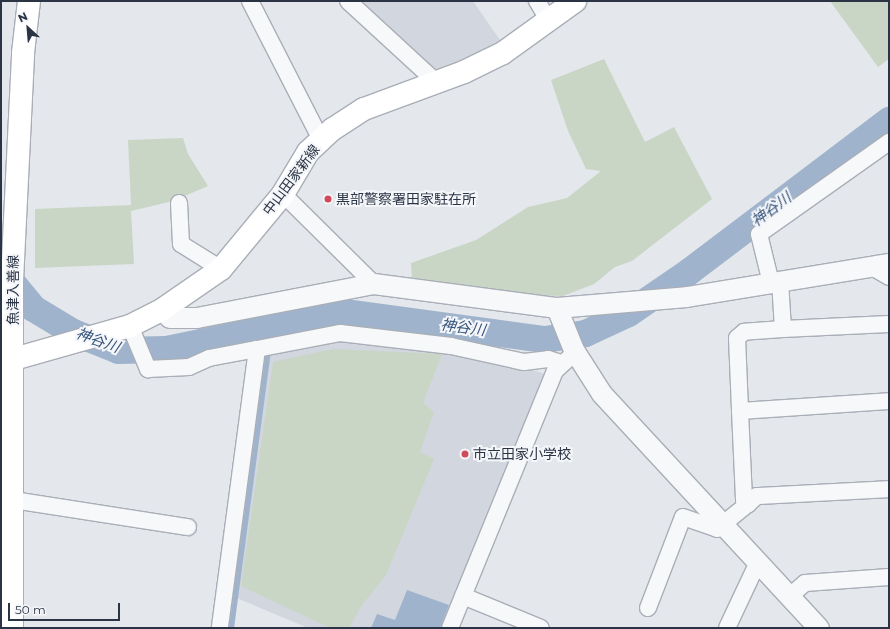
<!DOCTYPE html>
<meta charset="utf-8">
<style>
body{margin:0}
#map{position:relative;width:890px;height:629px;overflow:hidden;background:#e4e7ec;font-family:Montserrat,"Noto Sans JP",sans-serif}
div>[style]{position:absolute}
.built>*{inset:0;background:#d2d6de}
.green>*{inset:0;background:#c9d6c5}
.water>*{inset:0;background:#9fb4cc}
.stream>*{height:4.5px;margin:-2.25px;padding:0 2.25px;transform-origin:2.25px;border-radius:2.25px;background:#9fb4cc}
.river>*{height:27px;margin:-13.5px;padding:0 13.5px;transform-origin:13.5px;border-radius:13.5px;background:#9fb4cc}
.roads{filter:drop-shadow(1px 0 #a9aeb7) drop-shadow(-1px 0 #a9aeb7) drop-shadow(0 1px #a9aeb7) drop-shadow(0 -1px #a9aeb7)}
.minor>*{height:16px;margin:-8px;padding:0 8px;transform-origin:8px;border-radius:8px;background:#f7f8fa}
.tertiary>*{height:20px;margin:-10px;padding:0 10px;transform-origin:10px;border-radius:10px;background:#f7f8fa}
.secondary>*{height:22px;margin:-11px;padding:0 11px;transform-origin:11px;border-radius:11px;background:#fff}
.dots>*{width:11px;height:11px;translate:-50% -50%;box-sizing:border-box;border:2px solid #f4f6f9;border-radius:50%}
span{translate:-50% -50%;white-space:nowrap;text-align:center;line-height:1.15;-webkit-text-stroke:4px #f4f6f9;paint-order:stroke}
.street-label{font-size:14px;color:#2b3445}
.poi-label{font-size:14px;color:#2b3445}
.left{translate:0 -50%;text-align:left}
.water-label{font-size:15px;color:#34527a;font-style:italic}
.frame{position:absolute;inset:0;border:2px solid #2b3445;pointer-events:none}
.north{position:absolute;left:8px;top:8px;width:40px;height:40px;-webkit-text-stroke:3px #f4f6f9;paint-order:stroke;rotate:334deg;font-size:11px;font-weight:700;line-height:16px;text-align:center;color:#2b3445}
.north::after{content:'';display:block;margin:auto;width:14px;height:18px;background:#2b3445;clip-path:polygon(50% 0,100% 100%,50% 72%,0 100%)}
.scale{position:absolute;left:8px;top:603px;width:112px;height:18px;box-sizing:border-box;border:2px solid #2b3445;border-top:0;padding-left:5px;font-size:12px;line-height:14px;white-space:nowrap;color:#2b3445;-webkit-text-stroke:3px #f4f6f9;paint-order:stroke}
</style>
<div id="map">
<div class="built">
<i style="clip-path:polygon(352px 1px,473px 1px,502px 43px,433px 74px)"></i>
<i style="clip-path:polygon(342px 339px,502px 360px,548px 375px,445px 628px,308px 628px,232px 596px,264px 356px)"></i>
</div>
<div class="green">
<i style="clip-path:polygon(830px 1px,889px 1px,889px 59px,878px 67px)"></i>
<i style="clip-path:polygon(604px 59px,645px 142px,674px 127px,712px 199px,632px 261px,615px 267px,594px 284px,563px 296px,479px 294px,412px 280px,411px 263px,476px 240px,528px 207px,567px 198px,601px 171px,586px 169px,568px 131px,551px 80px)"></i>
<i style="clip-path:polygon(183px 138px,188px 154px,208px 186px,173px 201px,131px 211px,134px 264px,35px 268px,35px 209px,131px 205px,128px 140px)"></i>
<i style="clip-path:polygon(333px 349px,442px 354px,423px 403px,434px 412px,420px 452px,434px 459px,386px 575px,362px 605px,349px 628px,330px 628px,241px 586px,273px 362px)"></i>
</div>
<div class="water">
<i style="clip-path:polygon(407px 590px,449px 605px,440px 628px,371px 628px,377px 614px,395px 620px)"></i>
</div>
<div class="stream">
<i style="left:269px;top:343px;width:13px;rotate:-81deg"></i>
<i style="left:231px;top:628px;width:280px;rotate:-82.4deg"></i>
</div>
<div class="river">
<i style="left:1px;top:269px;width:50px;rotate:50.6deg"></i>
<i style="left:33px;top:308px;width:47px;rotate:31deg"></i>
<i style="left:73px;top:332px;width:48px;rotate:21.8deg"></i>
<i style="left:118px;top:350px;width:48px;rotate:-1.2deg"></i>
<i style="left:166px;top:349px;width:182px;rotate:-11.7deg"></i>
<i style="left:344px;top:312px;width:202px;rotate:7.7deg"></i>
<i style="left:544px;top:339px;width:41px;rotate:-8.3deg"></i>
<i style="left:585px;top:333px;width:47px;rotate:-24.9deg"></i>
<i style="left:628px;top:313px;width:74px;rotate:-34.5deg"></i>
<i style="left:689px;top:271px;width:251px;rotate:-37.1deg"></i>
</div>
<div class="roads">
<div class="minor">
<i style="left:250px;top:1px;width:156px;rotate:62.9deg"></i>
<i style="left:348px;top:1px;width:118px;rotate:42.6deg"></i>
<i style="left:537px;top:1px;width:23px;rotate:59deg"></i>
<i style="left:283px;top:194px;width:128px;rotate:44.7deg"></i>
<i style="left:179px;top:203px;width:41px;rotate:87.2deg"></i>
<i style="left:181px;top:244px;width:47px;rotate:32deg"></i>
<i style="left:872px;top:267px;width:20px;rotate:30deg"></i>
<i style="left:780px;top:281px;width:48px;rotate:86.4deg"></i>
<i style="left:783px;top:329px;width:106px;rotate:-2.7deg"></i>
<i style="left:771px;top:283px;width:50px;rotate:-103.8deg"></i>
<i style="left:759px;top:234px;width:159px;rotate:-35.3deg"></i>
<i style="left:130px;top:326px;width:47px;rotate:67.3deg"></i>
<i style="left:148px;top:369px;width:41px;rotate:-2.8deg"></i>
<i style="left:189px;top:367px;width:22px;rotate:-24deg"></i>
<i style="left:209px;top:358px;width:49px;rotate:-10.6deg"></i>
<i style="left:257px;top:349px;width:281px;rotate:97.6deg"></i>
<i style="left:783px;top:329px;width:39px;rotate:176deg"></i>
<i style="left:744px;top:332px;width:9px;rotate:139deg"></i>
<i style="left:737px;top:338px;width:73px;rotate:87.6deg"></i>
<i style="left:740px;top:411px;width:149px;rotate:-3.8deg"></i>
<i style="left:257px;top:349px;width:85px;rotate:-10.9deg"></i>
<i style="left:340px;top:333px;width:112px;rotate:6.7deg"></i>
<i style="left:451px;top:346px;width:75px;rotate:12.4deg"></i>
<i style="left:524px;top:362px;width:24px;rotate:-7deg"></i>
<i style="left:548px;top:359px;width:14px;rotate:17deg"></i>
<i style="left:740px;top:411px;width:89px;rotate:87.4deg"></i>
<i style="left:744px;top:500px;width:6px;rotate:45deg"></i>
<i style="left:748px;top:504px;width:12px;rotate:-42deg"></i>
<i style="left:757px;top:496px;width:132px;rotate:-3deg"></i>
<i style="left:13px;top:500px;width:177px;rotate:8.8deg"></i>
<i style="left:463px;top:596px;width:84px;rotate:22.3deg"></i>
<i style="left:790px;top:596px;width:20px;rotate:-41deg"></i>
<i style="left:805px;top:583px;width:84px;rotate:-4.1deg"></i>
<i style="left:648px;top:608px;width:97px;rotate:-69deg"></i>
<i style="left:683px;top:517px;width:36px;rotate:19deg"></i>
<i style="left:717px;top:529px;width:40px;rotate:-39deg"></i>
<i style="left:450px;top:628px;width:278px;rotate:-67.8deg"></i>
<i style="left:555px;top:371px;width:19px;rotate:-43deg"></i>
<i style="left:727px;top:628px;width:73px;rotate:-64.8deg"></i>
</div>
<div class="tertiary">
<i style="left:557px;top:308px;width:45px;rotate:68deg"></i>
<i style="left:574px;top:350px;width:52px;rotate:57.5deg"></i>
<i style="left:602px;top:394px;width:319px;rotate:47.2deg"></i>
<i style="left:163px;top:309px;width:11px;rotate:52deg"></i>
<i style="left:170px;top:318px;width:27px"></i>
<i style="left:197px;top:318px;width:180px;rotate:-10.9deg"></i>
<i style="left:374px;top:284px;width:185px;rotate:7.5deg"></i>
<i style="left:557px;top:308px;width:130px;rotate:-4.8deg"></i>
<i style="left:687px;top:297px;width:205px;rotate:-9.3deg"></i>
</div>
<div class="secondary">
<i style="left:14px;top:359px;width:121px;rotate:-15.9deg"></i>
<i style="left:130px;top:326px;width:37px;rotate:-27deg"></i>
<i style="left:163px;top:309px;width:70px;rotate:-34.6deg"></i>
<i style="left:221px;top:269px;width:97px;rotate:-50.4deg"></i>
<i style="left:283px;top:194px;width:49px;rotate:-59.2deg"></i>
<i style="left:308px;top:152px;width:34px;rotate:-43deg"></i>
<i style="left:333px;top:129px;width:37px;rotate:-33deg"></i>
<i style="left:364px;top:109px;width:107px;rotate:-20.3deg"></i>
<i style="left:464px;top:72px;width:43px;rotate:-26deg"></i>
<i style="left:503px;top:53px;width:89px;rotate:-35.8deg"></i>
<i style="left:12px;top:628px;width:347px;rotate:-90deg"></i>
<i style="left:12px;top:281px;width:228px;rotate:-87.2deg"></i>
<i style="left:23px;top:53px;width:52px;rotate:-83.4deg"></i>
</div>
</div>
<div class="dots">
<i style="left:328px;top:199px;background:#d1495b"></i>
<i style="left:465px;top:454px;background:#d1495b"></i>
</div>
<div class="street-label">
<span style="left:291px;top:180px;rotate:-53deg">中山田家新線</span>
<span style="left:13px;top:290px;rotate:-90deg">魚津入善線</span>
</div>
<div class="poi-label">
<span class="left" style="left:336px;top:199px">黒部警察署田家駐在所</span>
<span class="left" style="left:473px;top:454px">市立田家小学校</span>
</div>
<div class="water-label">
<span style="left:771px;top:209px;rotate:-37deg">神谷川</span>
<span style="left:463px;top:327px;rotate:8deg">神谷川</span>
<span style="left:98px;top:340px;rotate:20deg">神谷川</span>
</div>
<div class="frame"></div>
<div class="north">N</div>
<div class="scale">50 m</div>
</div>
